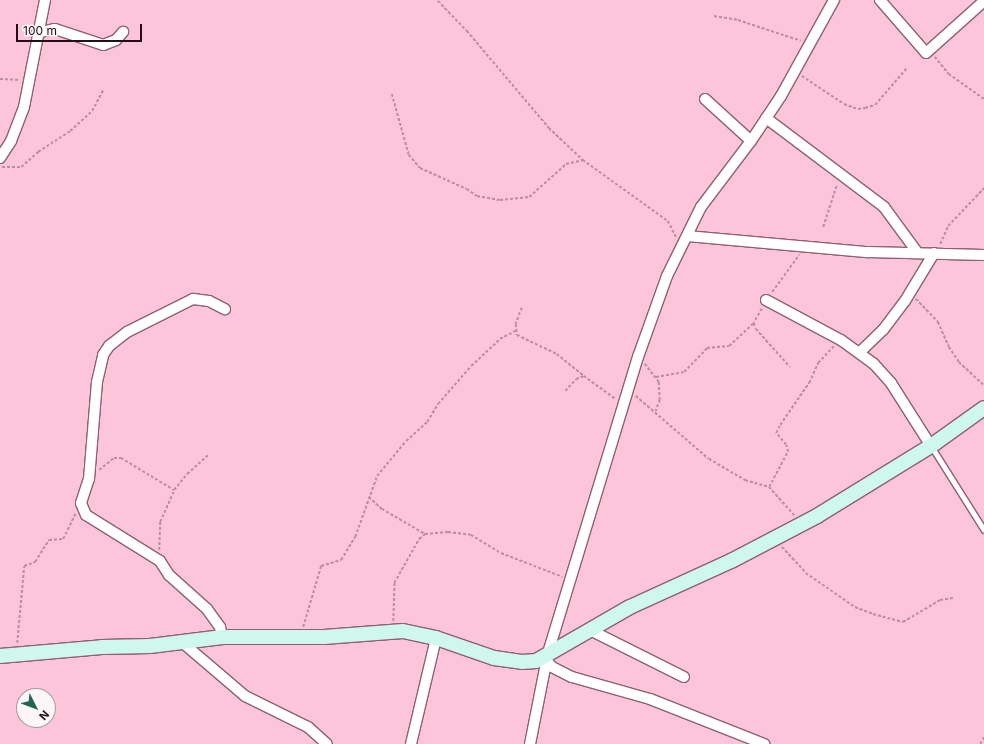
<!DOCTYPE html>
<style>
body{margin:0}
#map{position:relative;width:984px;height:744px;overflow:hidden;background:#fcc5d9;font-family:Inter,sans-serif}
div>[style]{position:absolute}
.path>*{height:1.5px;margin-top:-0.75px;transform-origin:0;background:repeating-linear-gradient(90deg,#ba8e9e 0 3px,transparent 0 5px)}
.roads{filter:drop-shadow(1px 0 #8f5f72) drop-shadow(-1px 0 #8f5f72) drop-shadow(0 1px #8f5f72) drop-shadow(0 -1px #8f5f72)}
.lane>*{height:5px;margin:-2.5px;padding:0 2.5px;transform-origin:2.5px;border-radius:2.5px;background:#fff}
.street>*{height:10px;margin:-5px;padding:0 5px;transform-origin:5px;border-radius:5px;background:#fff}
.secondary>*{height:14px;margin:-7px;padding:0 7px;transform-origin:7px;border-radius:7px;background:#cef7ed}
span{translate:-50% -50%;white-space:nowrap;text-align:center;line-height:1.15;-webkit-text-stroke:3px #fcf6f8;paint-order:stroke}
.north{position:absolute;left:16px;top:688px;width:40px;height:40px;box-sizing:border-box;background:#fcf6f8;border:1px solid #a4999e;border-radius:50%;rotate:132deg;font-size:11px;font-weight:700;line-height:16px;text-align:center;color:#210e16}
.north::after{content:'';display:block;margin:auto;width:14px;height:18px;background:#226555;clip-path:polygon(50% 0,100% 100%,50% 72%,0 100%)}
.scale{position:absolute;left:16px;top:24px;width:126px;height:18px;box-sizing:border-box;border:2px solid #210e16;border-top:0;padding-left:5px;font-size:12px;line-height:14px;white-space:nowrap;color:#210e16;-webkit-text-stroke:3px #fcf6f8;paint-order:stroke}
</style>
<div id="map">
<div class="path">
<i style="left:438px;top:1px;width:42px;rotate:46deg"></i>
<i style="left:467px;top:31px;width:127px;rotate:49.8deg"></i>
<i style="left:549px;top:128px;width:47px;rotate:43.3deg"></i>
<i style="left:714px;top:16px;width:24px;rotate:9deg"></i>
<i style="left:738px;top:20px;width:66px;rotate:18.4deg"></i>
<i style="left:935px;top:57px;width:22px;rotate:51deg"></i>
<i style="left:949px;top:74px;width:43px;rotate:35.5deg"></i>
<i style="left:802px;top:76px;width:50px;rotate:33.7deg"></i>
<i style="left:844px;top:104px;width:15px;rotate:20deg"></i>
<i style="left:858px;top:109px;width:7px;rotate:-8deg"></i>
<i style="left:865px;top:108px;width:10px;rotate:-17deg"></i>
<i style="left:875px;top:105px;width:48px;rotate:-49.3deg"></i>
<i style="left:0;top:79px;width:20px;rotate:3deg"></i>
<i style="left:392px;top:94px;width:63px;rotate:74.4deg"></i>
<i style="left:409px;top:155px;width:17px;rotate:50deg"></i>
<i style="left:420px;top:168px;width:51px;rotate:24.1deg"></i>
<i style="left:467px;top:189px;width:12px;rotate:35deg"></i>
<i style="left:477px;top:196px;width:23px;rotate:10deg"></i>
<i style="left:500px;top:200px;width:29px;rotate:-6deg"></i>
<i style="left:529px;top:197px;width:50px;rotate:-41.7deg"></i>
<i style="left:566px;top:164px;width:17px;rotate:-13deg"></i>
<i style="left:583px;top:160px;width:105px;rotate:35.7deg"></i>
<i style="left:668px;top:221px;width:18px;rotate:63deg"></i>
<i style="left:2px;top:167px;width:19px"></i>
<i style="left:21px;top:167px;width:23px;rotate:-41deg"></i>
<i style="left:38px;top:152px;width:38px;rotate:-33deg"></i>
<i style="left:70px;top:131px;width:30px;rotate:-42deg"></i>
<i style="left:92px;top:111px;width:24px;rotate:-62deg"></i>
<i style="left:823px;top:227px;width:45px;rotate:-72deg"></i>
<i style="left:940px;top:244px;width:20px;rotate:-66deg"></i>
<i style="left:948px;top:226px;width:52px;rotate:-46.5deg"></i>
<i style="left:772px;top:292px;width:46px;rotate:-53.9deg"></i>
<i style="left:916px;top:299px;width:32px;rotate:46deg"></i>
<i style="left:938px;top:322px;width:27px;rotate:66deg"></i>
<i style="left:949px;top:347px;width:18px;rotate:56deg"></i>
<i style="left:959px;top:362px;width:34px;rotate:43deg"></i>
<i style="left:522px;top:308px;width:17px;rotate:111deg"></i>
<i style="left:516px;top:324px;width:11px;rotate:85deg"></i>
<i style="left:517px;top:335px;width:44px;rotate:25.4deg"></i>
<i style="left:557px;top:354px;width:35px;rotate:39deg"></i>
<i style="left:762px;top:309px;width:16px;rotate:120deg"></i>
<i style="left:754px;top:323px;width:6px;rotate:72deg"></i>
<i style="left:756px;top:329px;width:51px;rotate:48.2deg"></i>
<i style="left:645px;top:364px;width:23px;rotate:52deg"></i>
<i style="left:659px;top:382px;width:18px;rotate:87deg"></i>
<i style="left:660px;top:400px;width:12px;rotate:110deg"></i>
<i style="left:656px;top:377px;width:28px;rotate:-10deg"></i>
<i style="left:684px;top:372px;width:33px;rotate:-46deg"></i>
<i style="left:707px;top:348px;width:22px;rotate:-5deg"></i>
<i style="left:729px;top:346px;width:34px;rotate:-43deg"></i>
<i style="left:565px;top:391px;width:16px;rotate:-47deg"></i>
<i style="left:576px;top:379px;width:9px;rotate:-21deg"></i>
<i style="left:584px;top:376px;width:39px;rotate:36deg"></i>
<i style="left:636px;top:396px;width:96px;rotate:40.8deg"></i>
<i style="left:709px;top:459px;width:42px;rotate:30.3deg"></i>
<i style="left:745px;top:480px;width:25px;rotate:16deg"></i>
<i style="left:769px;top:487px;width:39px;rotate:48deg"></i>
<i style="left:99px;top:470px;width:19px;rotate:-39deg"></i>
<i style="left:114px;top:458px;width:7px"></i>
<i style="left:121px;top:458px;width:62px;rotate:31.1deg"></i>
<i style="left:769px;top:487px;width:40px;rotate:-62deg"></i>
<i style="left:788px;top:452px;width:7px;rotate:-106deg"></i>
<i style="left:786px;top:445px;width:16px;rotate:-130deg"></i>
<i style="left:776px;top:433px;width:9px;rotate:-63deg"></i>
<i style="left:780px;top:425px;width:51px;rotate:-55.4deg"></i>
<i style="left:809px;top:383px;width:22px;rotate:-66deg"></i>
<i style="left:818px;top:363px;width:23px;rotate:-47deg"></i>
<i style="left:369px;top:497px;width:18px;rotate:43deg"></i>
<i style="left:382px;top:509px;width:50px;rotate:30.2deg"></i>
<i style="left:782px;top:547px;width:35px;rotate:47deg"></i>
<i style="left:806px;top:573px;width:60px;rotate:34.8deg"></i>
<i style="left:855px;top:607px;width:19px;rotate:21deg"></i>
<i style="left:873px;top:614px;width:31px;rotate:15deg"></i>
<i style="left:903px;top:622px;width:43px;rotate:-30.7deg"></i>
<i style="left:940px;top:600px;width:13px;rotate:-9deg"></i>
<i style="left:159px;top:550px;width:28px;rotate:-88deg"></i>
<i style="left:160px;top:522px;width:35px;rotate:-66deg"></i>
<i style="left:174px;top:490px;width:21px;rotate:-51deg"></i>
<i style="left:187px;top:474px;width:28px;rotate:-42deg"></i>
<i style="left:393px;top:621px;width:38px;rotate:-88deg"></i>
<i style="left:394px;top:583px;width:51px;rotate:-60.4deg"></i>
<i style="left:419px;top:539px;width:8px;rotate:-40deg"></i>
<i style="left:425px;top:534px;width:23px;rotate:-5deg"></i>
<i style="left:448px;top:532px;width:23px;rotate:7deg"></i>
<i style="left:471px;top:535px;width:35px;rotate:31deg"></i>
<i style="left:501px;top:553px;width:66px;rotate:21.2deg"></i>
<i style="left:303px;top:627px;width:64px;rotate:-73.6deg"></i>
<i style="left:321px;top:566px;width:21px;rotate:-17deg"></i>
<i style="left:341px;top:560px;width:27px;rotate:-59deg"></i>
<i style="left:355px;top:537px;width:65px;rotate:-70.2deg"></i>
<i style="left:377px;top:476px;width:45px;rotate:-50.4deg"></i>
<i style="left:406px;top:441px;width:28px;rotate:-42deg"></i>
<i style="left:427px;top:422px;width:21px;rotate:-59deg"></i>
<i style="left:438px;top:404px;width:50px;rotate:-49deg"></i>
<i style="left:471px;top:366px;width:40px;rotate:-43deg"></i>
<i style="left:500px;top:339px;width:17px;rotate:-28deg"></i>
<i style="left:17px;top:643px;width:77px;rotate:-84.8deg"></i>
<i style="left:24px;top:566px;width:12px;rotate:-20deg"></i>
<i style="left:35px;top:562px;width:26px;rotate:-58deg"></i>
<i style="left:49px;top:540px;width:14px;rotate:-4deg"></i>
<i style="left:63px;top:539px;width:30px;rotate:-64deg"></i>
<i style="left:980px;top:744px;width:8px;rotate:-60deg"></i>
</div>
<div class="roads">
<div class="lane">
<i style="left:931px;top:446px;width:99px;rotate:57.8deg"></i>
</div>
<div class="street">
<i style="left:880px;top:0;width:70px;rotate:49deg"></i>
<i style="left:926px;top:53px;width:78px;rotate:-41.9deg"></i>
<i style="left:37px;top:33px;width:18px;rotate:-13deg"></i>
<i style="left:55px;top:29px;width:51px;rotate:18.4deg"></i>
<i style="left:103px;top:45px;width:14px;rotate:-21deg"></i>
<i style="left:116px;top:40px;width:11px;rotate:-49deg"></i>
<i style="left:705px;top:99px;width:62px;rotate:42.4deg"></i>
<i style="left:766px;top:118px;width:148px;rotate:37deg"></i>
<i style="left:884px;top:207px;width:56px;rotate:53.7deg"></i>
<i style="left:0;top:158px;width:20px;rotate:-57deg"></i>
<i style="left:11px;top:141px;width:36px;rotate:-69deg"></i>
<i style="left:24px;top:107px;width:109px;rotate:-78.9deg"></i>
<i style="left:687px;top:236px;width:182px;rotate:5.1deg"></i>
<i style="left:868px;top:252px;width:116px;rotate:1.5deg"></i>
<i style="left:766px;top:300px;width:85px;rotate:28.1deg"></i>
<i style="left:841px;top:340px;width:41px;rotate:36deg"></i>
<i style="left:874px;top:364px;width:25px;rotate:48deg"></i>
<i style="left:891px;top:383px;width:75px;rotate:57.6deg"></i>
<i style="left:860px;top:352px;width:32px;rotate:-44deg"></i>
<i style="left:883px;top:330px;width:36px;rotate:-53deg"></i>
<i style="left:905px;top:301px;width:56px;rotate:-58.9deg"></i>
<i style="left:590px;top:630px;width:105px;rotate:26.6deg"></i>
<i style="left:222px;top:637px;width:10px;rotate:-101deg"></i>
<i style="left:220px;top:627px;width:22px;rotate:-126deg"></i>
<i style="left:207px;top:609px;width:51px;rotate:-138.2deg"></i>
<i style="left:169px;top:575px;width:17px;rotate:-123deg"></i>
<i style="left:160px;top:561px;width:87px;rotate:-148.1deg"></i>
<i style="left:86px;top:515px;width:13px;rotate:-113deg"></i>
<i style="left:81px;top:503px;width:25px;rotate:-72deg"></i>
<i style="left:89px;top:479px;width:97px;rotate:-85.3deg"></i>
<i style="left:97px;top:382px;width:28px;rotate:-77deg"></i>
<i style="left:103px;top:355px;width:11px;rotate:-56deg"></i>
<i style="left:109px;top:346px;width:23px;rotate:-38deg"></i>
<i style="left:127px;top:332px;width:74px;rotate:-26.6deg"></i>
<i style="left:193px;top:299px;width:16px;rotate:7deg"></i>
<i style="left:209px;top:301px;width:18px;rotate:27deg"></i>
<i style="left:183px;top:643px;width:82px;rotate:40.5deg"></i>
<i style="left:245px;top:696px;width:70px;rotate:26.2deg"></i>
<i style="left:308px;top:727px;width:25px;rotate:42deg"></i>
<i style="left:547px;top:661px;width:8px;rotate:50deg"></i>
<i style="left:552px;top:667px;width:22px;rotate:27deg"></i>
<i style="left:572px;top:677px;width:81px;rotate:15.8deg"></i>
<i style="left:650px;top:699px;width:123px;rotate:21.5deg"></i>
<i style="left:411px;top:744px;width:109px;rotate:-76.7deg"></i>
<i style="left:530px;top:744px;width:93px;rotate:-78.8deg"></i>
<i style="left:548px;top:653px;width:309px;rotate:-73.1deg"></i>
<i style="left:638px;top:357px;width:86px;rotate:-70.3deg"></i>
<i style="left:667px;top:276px;width:77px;rotate:-63.8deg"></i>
<i style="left:701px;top:207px;width:83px;rotate:-52.9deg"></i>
<i style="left:751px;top:141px;width:54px;rotate:-56.3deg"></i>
<i style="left:781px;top:96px;width:110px;rotate:-61.1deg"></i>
</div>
<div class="secondary">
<i style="left:0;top:656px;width:102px;rotate:-5deg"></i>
<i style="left:102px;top:647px;width:48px;rotate:-1.2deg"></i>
<i style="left:150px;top:646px;width:73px;rotate:-7.1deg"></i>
<i style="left:222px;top:637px;width:102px"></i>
<i style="left:324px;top:637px;width:79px;rotate:-4.3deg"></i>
<i style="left:403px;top:631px;width:34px;rotate:12deg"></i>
<i style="left:436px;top:638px;width:61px;rotate:19deg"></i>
<i style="left:494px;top:658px;width:28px;rotate:8deg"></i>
<i style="left:522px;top:662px;width:14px;rotate:-4deg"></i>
<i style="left:536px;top:661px;width:108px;rotate:-29.9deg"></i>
<i style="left:630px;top:607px;width:113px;rotate:-24.5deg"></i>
<i style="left:733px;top:560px;width:95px;rotate:-27.6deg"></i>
<i style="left:817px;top:516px;width:134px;rotate:-31.6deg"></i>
<i style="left:931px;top:446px;width:65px;rotate:-35.6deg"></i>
</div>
</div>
<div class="north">N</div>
<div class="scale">100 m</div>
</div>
